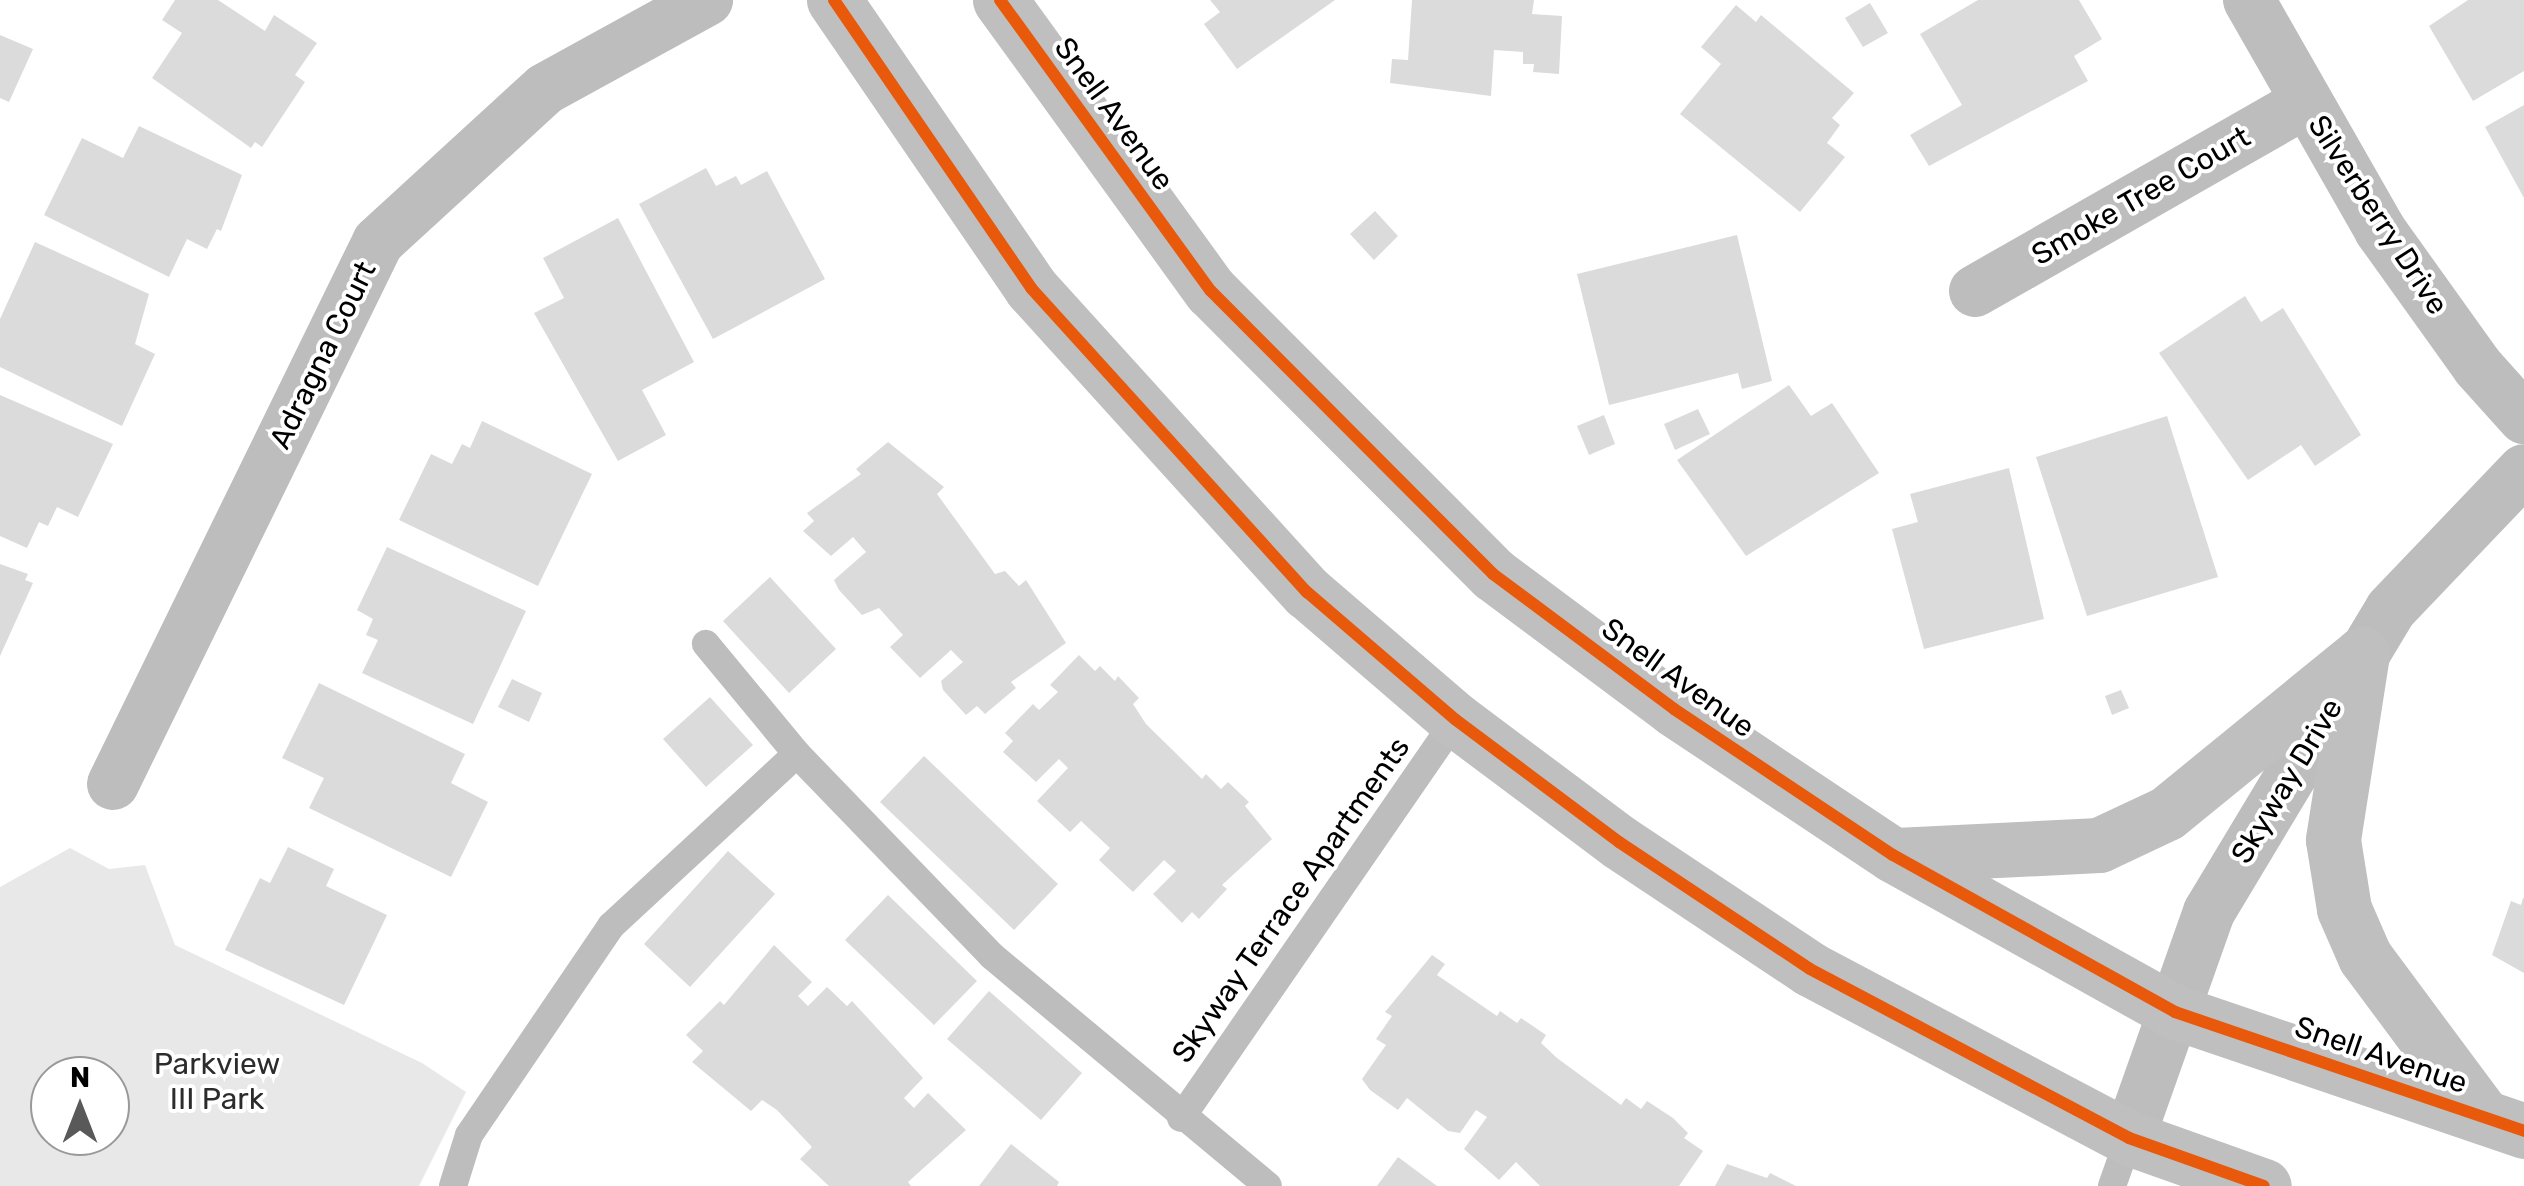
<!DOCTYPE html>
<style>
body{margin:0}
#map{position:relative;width:2524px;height:1186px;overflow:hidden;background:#fff;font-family:Rubik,sans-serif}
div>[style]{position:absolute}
.green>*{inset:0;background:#e8e8e8}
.building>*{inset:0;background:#dbdbdb}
.service>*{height:28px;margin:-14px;padding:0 14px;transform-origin:14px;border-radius:14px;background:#bdbdbd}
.minor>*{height:52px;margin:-26px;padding:0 26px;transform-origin:26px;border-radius:26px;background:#bdbdbd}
.secondary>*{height:55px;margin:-27.5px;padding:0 27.5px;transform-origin:27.5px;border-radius:27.5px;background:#bfbfbf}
.cycleway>*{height:12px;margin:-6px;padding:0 6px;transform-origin:6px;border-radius:6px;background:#e8590c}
span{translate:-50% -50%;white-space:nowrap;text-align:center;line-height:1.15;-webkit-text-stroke:8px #fff;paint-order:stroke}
.street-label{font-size:30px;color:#000}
.park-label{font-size:30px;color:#2c2c2c}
.north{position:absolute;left:30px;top:1056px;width:100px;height:100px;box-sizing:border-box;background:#fff;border:2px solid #999;border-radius:50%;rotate:0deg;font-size:28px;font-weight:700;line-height:40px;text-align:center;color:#000}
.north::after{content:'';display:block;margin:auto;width:35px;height:45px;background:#595959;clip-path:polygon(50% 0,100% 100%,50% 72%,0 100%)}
</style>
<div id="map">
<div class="green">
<i style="clip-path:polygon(evenodd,70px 848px,109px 869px,145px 865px,175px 945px,422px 1063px,466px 1092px,419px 1186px,0 1186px,0 887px,70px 848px,50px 1076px,110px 1076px,110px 1136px,50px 1136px,50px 1076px)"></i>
</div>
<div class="building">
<i style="clip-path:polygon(175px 0,218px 0,265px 31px,274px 15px,317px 43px,295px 75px,305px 82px,262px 147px,255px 142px,251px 148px,152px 78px,182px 33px,162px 20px)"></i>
<i style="clip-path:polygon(1210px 0,1335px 0,1237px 69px,1204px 24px,1220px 12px)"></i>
<i style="clip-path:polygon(1412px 0,1534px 0,1532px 14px,1562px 16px,1559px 74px,1533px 72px,1534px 64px,1523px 64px,1523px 52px,1494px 50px,1491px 96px,1390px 83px,1392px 59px,1408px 60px)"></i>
<i style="clip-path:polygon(1978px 0,2079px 0,2102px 39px,2074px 56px,2088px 81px,1929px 166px,1910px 135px,1962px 105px,1920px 34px)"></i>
<i style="clip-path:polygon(2468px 0,2524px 0,2524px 71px,2473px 101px,2429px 26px)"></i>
<i style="clip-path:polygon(1870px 3px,1888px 33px,1863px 47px,1845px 18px)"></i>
<i style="clip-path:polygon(1736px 5px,1756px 22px,1761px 15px,1854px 93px,1832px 118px,1840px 125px,1827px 143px,1845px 157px,1800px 212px,1680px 114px,1721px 64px,1701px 47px)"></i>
<i style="clip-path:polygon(0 35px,33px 49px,9px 102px,0 98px)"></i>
<i style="clip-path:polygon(2524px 105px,2524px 198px,2485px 127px)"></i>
<i style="clip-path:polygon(139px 126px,242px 175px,221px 231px,217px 229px,207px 249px,187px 239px,169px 277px,44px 215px,82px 138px,123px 158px)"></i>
<i style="clip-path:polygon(706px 168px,716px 186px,736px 176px,741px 185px,767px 171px,825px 279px,713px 339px,639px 204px)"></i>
<i style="clip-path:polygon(1375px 211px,1398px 236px,1374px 260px,1350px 234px)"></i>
<i style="clip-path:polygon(618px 218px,694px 362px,642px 390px,666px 435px,618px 461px,534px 313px,564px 298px,543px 258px)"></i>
<i style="clip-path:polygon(1737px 235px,1772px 381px,1742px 389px,1738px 373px,1609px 405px,1577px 274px)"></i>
<i style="clip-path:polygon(35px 242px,149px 294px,135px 344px,155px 354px,122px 426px,0 367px,0 319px)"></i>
<i style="clip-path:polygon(2245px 296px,2261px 322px,2283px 308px,2361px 435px,2315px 466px,2301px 445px,2248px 480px,2159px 353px)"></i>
<i style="clip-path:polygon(1789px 385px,1811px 416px,1832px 403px,1879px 473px,1746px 556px,1677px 460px)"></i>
<i style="clip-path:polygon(0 395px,113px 444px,78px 517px,57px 507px,48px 526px,39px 522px,27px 548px,0 536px)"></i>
<i style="clip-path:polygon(1698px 409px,1710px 434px,1675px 450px,1664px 424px)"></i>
<i style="clip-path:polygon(1604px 415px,1615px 444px,1589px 455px,1577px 426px)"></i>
<i style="clip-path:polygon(2167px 416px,2218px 577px,2087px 616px,2036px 457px)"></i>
<i style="clip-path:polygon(482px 421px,592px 474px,538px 586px,399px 520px,431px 454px,452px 464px,462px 444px,470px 448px)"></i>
<i style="clip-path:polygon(888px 442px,944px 487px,937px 494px,995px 574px,1005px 571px,1019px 586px,1026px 580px,1066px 643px,1011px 682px,1016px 688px,985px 714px,977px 706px,966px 715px,943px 690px,941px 681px,963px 662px,951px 650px,920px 678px,890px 647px,903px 635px,879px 608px,862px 615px,839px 590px,834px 580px,866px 552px,853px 537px,831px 556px,803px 531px,814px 521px,807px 513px,861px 474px,856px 469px)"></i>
<i style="clip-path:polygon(2009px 468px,2044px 619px,1924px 649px,1892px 529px,1918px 522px,1910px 494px)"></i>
<i style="clip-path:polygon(387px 547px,526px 611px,473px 724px,362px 673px,378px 640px,366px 635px,373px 619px,357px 610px)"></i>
<i style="clip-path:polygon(0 564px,28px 574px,25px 580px,33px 583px,0 656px)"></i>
<i style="clip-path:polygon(770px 577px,836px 649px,789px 693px,723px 621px)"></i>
<i style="clip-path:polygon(1079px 655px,1095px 671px,1100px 666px,1115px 681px,1118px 676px,1139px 698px,1133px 704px,1146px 724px,1202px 779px,1206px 774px,1221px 789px,1228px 782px,1249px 802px,1245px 806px,1272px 839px,1222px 885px,1227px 889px,1199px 919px,1192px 912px,1182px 923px,1153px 894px,1176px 871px,1164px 860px,1133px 892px,1099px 860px,1110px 848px,1081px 821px,1070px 832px,1037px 801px,1068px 768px,1059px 759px,1036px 782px,1003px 752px,1013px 741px,1005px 733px,1033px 704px,1039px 710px,1058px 692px,1050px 685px)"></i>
<i style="clip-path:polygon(512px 679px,542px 693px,529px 722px,498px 707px)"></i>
<i style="clip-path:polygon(319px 683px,465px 754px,451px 783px,488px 802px,451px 877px,309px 808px,324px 778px,282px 758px)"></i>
<i style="clip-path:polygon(2121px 690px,2129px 708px,2112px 715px,2105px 696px)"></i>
<i style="clip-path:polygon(710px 697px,753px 745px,706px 787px,663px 739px)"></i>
<i style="clip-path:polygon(924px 756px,1058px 884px,1014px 930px,880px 802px)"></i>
<i style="clip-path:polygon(288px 847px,334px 869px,326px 886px,387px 915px,344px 1005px,225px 950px,260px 878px,270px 883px)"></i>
<i style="clip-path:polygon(728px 851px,775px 894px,690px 987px,644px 944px)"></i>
<i style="clip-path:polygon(888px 895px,977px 981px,934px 1025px,845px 940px)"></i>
<i style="clip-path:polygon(2523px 898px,2524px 898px,2524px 973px,2492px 955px,2511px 901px,2521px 905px)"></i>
<i style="clip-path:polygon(774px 945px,812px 982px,798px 996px,808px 1006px,827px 987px,847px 1006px,852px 1001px,923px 1078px,904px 1098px,914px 1108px,928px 1093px,966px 1130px,908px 1182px,911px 1186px,829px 1186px,800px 1159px,812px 1147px,777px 1110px,762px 1100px,751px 1111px,692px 1062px,703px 1051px,686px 1035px,720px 1001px,724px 1005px)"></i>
<i style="clip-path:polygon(1432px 955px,1445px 964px,1437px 975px,1497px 1016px,1500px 1011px,1517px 1023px,1521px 1018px,1546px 1035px,1541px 1043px,1557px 1058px,1621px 1105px,1626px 1098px,1641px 1109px,1647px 1101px,1673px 1118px,1688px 1133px,1684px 1138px,1703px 1151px,1679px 1186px,1540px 1186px,1516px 1162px,1499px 1180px,1464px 1149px,1487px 1117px,1476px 1110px,1460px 1133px,1448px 1131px,1407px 1098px,1398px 1110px,1370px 1090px,1362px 1079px,1386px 1045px,1376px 1039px,1392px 1016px,1385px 1012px)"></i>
<i style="clip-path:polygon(989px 991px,1082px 1073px,1041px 1120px,947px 1039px)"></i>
<i style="clip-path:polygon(1011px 1144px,1059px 1182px,1057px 1186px,979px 1186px)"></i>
<i style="clip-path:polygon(1398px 1157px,1437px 1186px,1377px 1186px)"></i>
<i style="clip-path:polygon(1727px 1164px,1767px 1178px,1770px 1173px,1796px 1186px,1715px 1186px)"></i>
</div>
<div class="service">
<i style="left:797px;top:754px;width:281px;rotate:46deg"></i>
<i style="left:992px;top:956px;width:359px;rotate:39.8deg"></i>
<i style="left:1181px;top:1118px;width:484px;rotate:-55.4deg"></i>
<i style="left:453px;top:1186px;width:53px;rotate:-72.6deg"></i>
<i style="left:469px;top:1135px;width:253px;rotate:-55.8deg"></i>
<i style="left:611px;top:926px;width:253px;rotate:-42.8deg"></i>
<i style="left:797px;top:754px;width:143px;rotate:-129.6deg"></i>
<i style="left:2112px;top:1186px;width:51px;rotate:-70.5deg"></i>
</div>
<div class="minor">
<i style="left:2249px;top:0;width:265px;rotate:60.3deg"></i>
<i style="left:2380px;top:230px;width:168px;rotate:54.4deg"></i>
<i style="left:2478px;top:367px;width:69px;rotate:48deg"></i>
<i style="left:1975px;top:291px;width:381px;rotate:-29.7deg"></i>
<i style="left:113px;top:784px;width:603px;rotate:-63.94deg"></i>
<i style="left:378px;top:242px;width:226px;rotate:-42.5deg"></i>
<i style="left:545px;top:89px;width:185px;rotate:-28.8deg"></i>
<i style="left:2129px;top:1138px;width:240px;rotate:-70.5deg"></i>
<i style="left:2209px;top:912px;width:353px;rotate:-59deg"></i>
<i style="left:2391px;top:609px;width:192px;rotate:-46.3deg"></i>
</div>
<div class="secondary">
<i style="left:834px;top:0;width:349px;rotate:55.6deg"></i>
<i style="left:1031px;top:288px;width:411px;rotate:47.8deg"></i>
<i style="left:1307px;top:592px;width:196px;rotate:40.7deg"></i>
<i style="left:1456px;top:720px;width:204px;rotate:36.8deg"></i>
<i style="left:1619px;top:842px;width:229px;rotate:33.6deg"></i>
<i style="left:1810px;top:969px;width:361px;rotate:27.9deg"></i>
<i style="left:2129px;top:1138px;width:143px;rotate:19.6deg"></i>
<i style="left:1000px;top:0;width:359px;rotate:54.1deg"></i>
<i style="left:1211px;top:291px;width:400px;rotate:45.1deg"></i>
<i style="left:1493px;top:574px;width:226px;rotate:36.7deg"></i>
<i style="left:1674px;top:709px;width:263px;rotate:33.7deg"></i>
<i style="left:1893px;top:855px;width:323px;rotate:29.1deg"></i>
<i style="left:2175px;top:1012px;width:369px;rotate:18.8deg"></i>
<i style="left:2362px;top:654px;width:188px;rotate:98.9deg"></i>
<i style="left:2333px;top:840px;width:70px;rotate:80.9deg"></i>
<i style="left:2344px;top:909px;width:52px;rotate:66.4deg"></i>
<i style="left:2365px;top:957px;width:199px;rotate:53.4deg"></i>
<i style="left:1896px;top:855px;width:203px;rotate:-2.8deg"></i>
<i style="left:2099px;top:845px;width:75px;rotate:-25.2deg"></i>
<i style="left:2167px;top:813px;width:252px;rotate:-39.2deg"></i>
</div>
<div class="cycleway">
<i style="left:834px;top:0;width:349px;rotate:55.6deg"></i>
<i style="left:1031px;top:288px;width:411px;rotate:47.8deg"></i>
<i style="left:1307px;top:592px;width:196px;rotate:40.7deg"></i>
<i style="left:1456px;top:720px;width:204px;rotate:36.8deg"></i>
<i style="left:1619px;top:842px;width:229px;rotate:33.6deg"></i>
<i style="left:1810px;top:969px;width:361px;rotate:27.9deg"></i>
<i style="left:2129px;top:1138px;width:143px;rotate:19.6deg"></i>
<i style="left:1000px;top:0;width:359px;rotate:54.1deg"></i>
<i style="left:1211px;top:291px;width:400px;rotate:45.1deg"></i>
<i style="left:1493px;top:574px;width:226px;rotate:36.7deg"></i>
<i style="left:1674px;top:709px;width:263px;rotate:33.7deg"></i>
<i style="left:1893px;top:855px;width:323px;rotate:29.1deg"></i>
<i style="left:2175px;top:1012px;width:369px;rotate:18.8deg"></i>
</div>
<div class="street-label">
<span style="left:1114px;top:114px;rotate:54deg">Snell Avenue</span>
<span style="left:2141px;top:196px;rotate:-30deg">Smoke Tree Court</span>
<span style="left:2378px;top:215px;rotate:57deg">Silverberry Drive</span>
<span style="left:323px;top:355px;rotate:-64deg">Adragna Court</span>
<span style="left:1678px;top:678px;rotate:36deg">Snell Avenue</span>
<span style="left:2287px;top:781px;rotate:-59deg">Skyway Drive</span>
<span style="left:1291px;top:900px;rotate:-55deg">Skyway Terrace Apartments</span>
<span style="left:2381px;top:1055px;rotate:19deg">Snell Avenue</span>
</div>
<div class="park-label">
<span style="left:217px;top:1081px">Parkview<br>III Park</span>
</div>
<div class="north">N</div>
</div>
